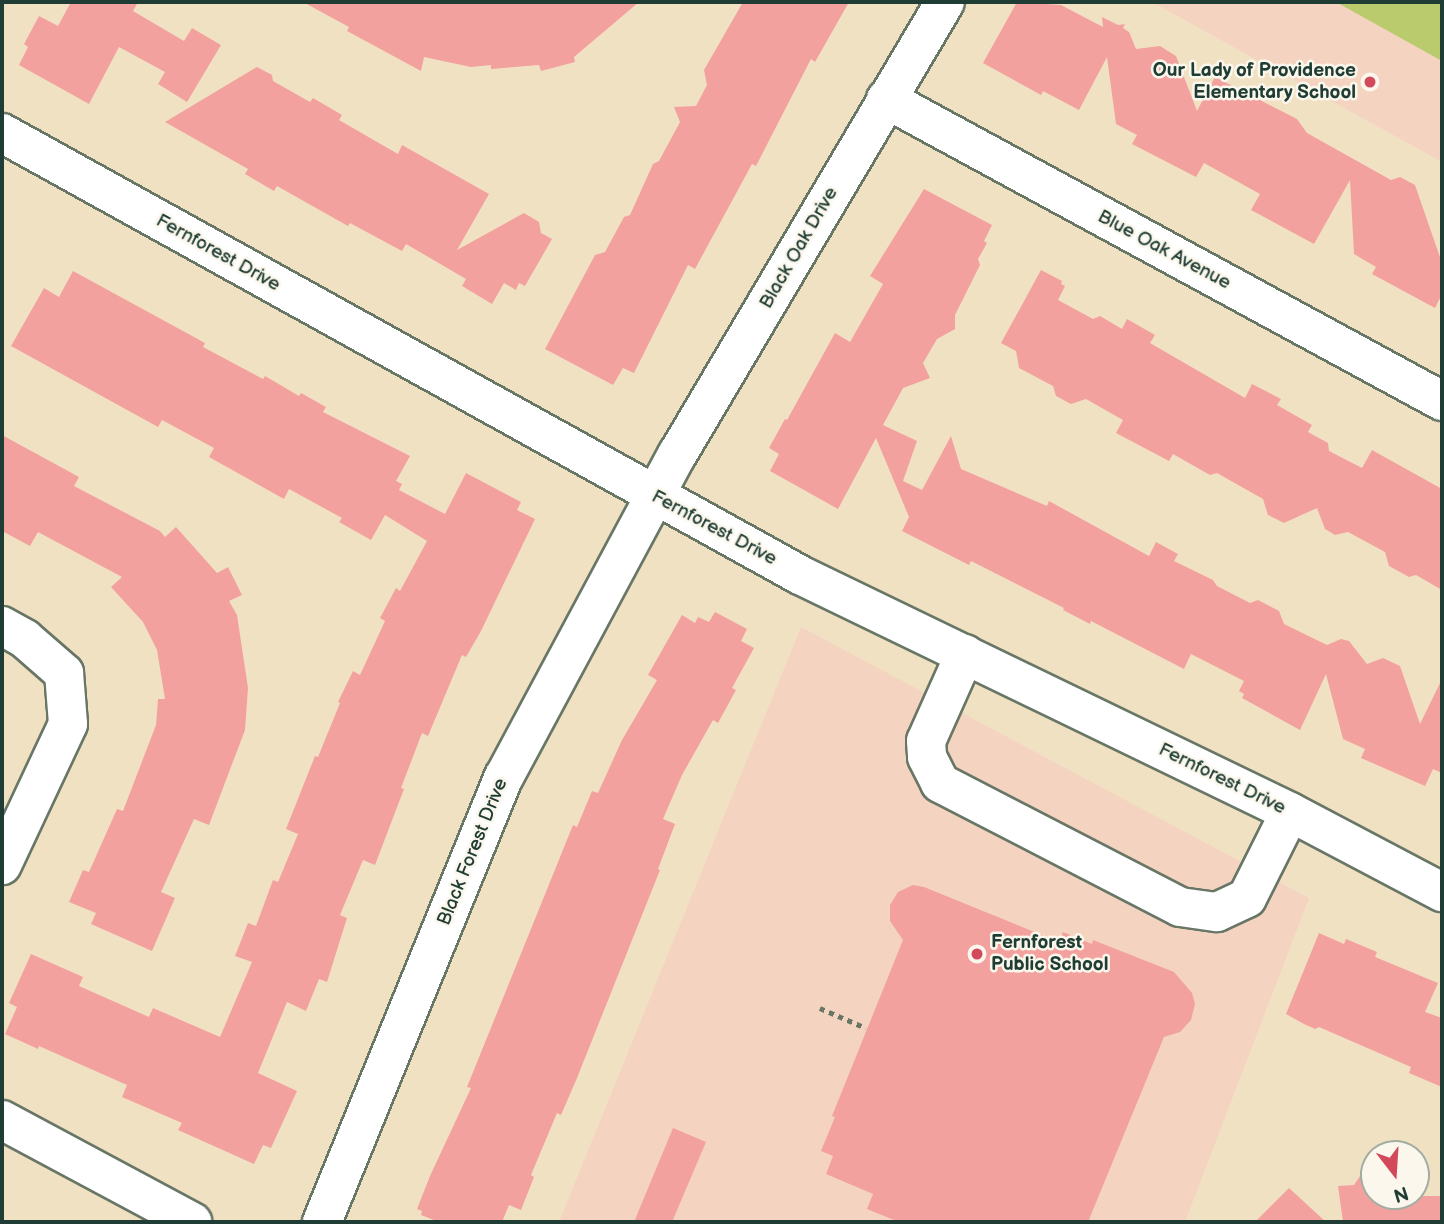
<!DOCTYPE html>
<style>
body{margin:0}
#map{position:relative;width:1444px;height:1224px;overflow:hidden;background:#f1e1c3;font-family:"Balsamiq Sans",sans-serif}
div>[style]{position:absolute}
.built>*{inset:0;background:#f4d3c0}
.green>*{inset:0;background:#bacb6e}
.building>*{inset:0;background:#f3a19f}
.path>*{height:4.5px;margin-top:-2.25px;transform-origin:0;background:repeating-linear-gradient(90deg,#687666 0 5px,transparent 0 10px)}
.roads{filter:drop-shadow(2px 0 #687666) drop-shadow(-2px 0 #687666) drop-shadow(0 2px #687666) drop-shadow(0 -2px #687666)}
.minor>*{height:38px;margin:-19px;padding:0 19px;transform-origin:19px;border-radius:19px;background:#fff}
.dots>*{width:19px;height:19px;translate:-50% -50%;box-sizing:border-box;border:4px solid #fbf7ec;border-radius:50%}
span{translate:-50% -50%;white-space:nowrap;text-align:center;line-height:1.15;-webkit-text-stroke:5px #fbf7ec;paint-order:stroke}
.poi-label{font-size:19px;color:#1f3d34;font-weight:700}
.right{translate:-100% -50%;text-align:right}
.left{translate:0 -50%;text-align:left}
.street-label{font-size:19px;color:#1f3d34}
.frame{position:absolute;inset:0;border:4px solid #1f3d34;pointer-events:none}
.north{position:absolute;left:1360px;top:1140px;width:70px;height:70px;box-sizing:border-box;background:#fbf7ec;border:2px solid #a3ada2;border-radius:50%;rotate:163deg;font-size:19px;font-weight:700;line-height:28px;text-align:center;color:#1f3d34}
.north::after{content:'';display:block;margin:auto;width:24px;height:32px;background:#d1495b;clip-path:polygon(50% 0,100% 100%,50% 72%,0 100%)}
</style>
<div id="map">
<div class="built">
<i style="clip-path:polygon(1152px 2px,1442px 2px,1442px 162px)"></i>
<i style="clip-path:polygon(801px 627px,1309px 898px,1185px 1222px,559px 1222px)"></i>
</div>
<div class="green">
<i style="clip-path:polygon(1336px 2px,1442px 2px,1442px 61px)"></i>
</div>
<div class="building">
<i style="clip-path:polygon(71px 2px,138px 2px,133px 11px,184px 41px,192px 28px,221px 45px,187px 102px,158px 84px,165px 72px,119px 47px,89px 104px,19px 65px,28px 47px,24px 44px,39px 16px,58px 26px)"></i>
<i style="clip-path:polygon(303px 2px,639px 2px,574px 57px,575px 62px,541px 71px,539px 65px,491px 69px,491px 65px,471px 67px,424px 57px,421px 71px,347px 31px,349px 27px)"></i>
<i style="clip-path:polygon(743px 2px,849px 2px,815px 62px,811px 59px,756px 166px,752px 164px,695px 269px,688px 265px,634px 373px,623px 368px,613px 385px,545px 349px,595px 255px,605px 252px,624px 217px,630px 215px,653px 164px,659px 161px,680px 122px,674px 107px,696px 106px,707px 85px,704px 70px)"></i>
<i style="clip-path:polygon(1017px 2px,1061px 5px,1103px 27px,1102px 17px,1118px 25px,1125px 24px,1123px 28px,1129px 32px,1136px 49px,1160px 46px,1176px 56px,1197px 111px,1215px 77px,1297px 119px,1307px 133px,1391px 180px,1400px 177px,1415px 185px,1442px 263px,1442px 294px,1435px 308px,1372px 274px,1376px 267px,1354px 254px,1350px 180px,1314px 244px,1251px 210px,1260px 194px,1204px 163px,1196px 177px,1132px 144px,1137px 135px,1116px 124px,1107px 57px,1079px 110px,1043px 91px,1041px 95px,983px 63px)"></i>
<i style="clip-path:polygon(257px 67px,272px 75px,273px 81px,310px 102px,313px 98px,342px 115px,339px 120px,398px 154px,402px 145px,489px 194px,457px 250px,524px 213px,539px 222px,541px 233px,552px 239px,525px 286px,519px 283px,516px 290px,504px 283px,492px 304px,462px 286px,466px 279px,406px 244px,402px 251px,350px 223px,348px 226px,277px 186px,274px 191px,245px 174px,248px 169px,165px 122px)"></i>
<i style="clip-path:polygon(924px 189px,992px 225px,984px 241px,987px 243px,978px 259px,980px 265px,955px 315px,955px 329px,937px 339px,923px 363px,930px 378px,903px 388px,883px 425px,917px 441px,903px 481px,922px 490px,951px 436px,961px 469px,1047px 506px,1049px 501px,1149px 556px,1156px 542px,1178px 554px,1174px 561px,1213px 580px,1217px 586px,1250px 603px,1258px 600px,1279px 611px,1284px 624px,1327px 645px,1341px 639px,1349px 641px,1367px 664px,1383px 658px,1400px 666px,1420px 724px,1442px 679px,1442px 773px,1433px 769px,1425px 786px,1361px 758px,1365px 749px,1343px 739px,1326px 674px,1300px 730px,1242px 698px,1244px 694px,1239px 691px,1244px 681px,1191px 654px,1184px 669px,1091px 621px,1090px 624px,1063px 610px,1064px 608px,971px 561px,969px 565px,902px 531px,909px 517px,876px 438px,838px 509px,770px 471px,779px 454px,769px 448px,785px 419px,787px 420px,835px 333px,850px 342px,883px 284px,870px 276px)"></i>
<i style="clip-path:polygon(1041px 270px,1062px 281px,1061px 284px,1065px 286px,1058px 300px,1093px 319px,1100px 316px,1122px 329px,1127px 319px,1155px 335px,1150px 343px,1245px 398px,1252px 384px,1281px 399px,1277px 405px,1312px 425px,1308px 432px,1328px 443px,1329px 451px,1362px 468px,1372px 450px,1442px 489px,1442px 590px,1416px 575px,1409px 577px,1389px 566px,1385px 552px,1348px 532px,1335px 535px,1325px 529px,1317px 508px,1284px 523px,1268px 515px,1263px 499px,1217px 473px,1210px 475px,1173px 454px,1169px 461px,1116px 433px,1123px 420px,1086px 399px,1071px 404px,1056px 396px,1053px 386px,1019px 368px,1016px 351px,1001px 343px)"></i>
<i style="clip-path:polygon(73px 271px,205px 343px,203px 347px,263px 379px,265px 376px,299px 396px,301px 393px,326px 407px,323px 412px,410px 456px,396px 481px,402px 484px,399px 490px,445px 514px,466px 473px,521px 502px,517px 510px,535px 519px,481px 631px,466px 657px,462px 655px,428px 736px,422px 733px,401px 788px,404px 789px,375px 865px,363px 860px,340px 915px,347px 918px,327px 982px,319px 979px,306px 1011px,287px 1002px,258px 1073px,297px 1091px,271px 1148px,263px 1145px,254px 1164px,178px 1130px,182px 1123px,122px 1097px,127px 1085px,39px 1046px,38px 1049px,5px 1034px,17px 1007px,9px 1003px,31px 954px,83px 977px,79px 986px,149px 1017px,153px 1008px,220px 1037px,252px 962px,235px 956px,248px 923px,256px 926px,273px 880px,278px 882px,298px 834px,286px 829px,315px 756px,318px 757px,340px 703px,338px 702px,353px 671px,360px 675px,385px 621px,380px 618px,396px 588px,400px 591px,427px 541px,385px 515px,371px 540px,339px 522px,342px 518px,289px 489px,284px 499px,209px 457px,214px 448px,162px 420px,158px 427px,11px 346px,44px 288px,59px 297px)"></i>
<i style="clip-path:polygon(2px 435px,79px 477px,74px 486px,160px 531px,165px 537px,176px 527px,217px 573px,228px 567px,242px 595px,229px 601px,237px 615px,248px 688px,245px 730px,209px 825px,194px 819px,161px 892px,175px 898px,152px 951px,91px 924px,96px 913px,69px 902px,83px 870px,89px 872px,117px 809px,123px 811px,156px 725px,158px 699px,165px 699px,157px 650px,143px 622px,111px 587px,122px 577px,38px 532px,30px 546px,2px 531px)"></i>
<i style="clip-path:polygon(715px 612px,747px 629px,741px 641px,754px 648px,732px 688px,736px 690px,718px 723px,713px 720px,682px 775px,663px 819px,675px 824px,658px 869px,660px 870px,577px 1078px,561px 1115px,557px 1113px,531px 1175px,534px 1177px,521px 1210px,509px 1205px,502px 1222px,439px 1222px,421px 1215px,422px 1211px,417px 1209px,430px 1176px,471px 1088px,467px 1087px,573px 825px,577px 827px,592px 791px,598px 793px,622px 740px,657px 680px,648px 675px,682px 615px,695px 623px,698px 617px,709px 622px)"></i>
<i style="clip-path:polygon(913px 885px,924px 887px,1059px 942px,1063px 932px,1092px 944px,1093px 940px,1174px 972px,1192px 993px,1195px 1004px,1191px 1020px,1180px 1032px,1164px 1037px,1088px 1222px,899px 1222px,867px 1209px,873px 1194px,826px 1174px,833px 1156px,821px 1151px,835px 1117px,832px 1116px,903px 940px,890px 921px,890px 905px,898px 892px)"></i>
<i style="clip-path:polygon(1319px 933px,1344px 944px,1346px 939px,1377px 952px,1375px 957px,1438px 983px,1425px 1012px,1442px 1018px,1442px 1087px,1409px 1073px,1411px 1067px,1319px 1027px,1315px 1029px,1304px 1024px,1286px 1014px)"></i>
<i style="clip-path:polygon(673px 1128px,706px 1142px,672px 1222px,634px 1222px)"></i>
<i style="clip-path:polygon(1374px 1155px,1374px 1196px,1442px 1196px,1442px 1222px,1343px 1222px,1338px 1186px,1354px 1185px)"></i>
<i style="clip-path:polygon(1289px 1188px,1326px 1222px,1255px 1222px)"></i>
</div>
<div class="path">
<i style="left:820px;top:1008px;width:50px;rotate:23.5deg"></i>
</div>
<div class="roads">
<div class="minor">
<i style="left:886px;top:99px;width:633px;rotate:28.51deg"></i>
<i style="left:2px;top:133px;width:912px;rotate:28.98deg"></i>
<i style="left:800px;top:575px;width:544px;rotate:25.81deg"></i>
<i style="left:1290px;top:812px;width:172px;rotate:27.8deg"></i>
<i style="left:2px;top:626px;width:26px;rotate:29deg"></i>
<i style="left:25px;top:639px;width:52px;rotate:41.1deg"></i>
<i style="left:64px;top:673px;width:51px;rotate:85.5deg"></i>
<i style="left:68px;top:724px;width:156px;rotate:115.1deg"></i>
<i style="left:965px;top:654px;width:95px;rotate:114.1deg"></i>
<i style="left:926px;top:741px;width:16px;rotate:86deg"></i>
<i style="left:927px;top:757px;width:29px;rotate:63deg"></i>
<i style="left:940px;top:783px;width:270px;rotate:27.3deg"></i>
<i style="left:1180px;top:907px;width:37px;rotate:8deg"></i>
<i style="left:1217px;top:912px;width:33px;rotate:-25deg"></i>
<i style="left:1247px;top:898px;width:96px;rotate:-63.4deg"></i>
<i style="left:2px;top:1120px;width:216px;rotate:28.2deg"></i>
<i style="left:322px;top:1222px;width:481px;rotate:-67.8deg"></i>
<i style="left:504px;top:777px;width:366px;rotate:-61.8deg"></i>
<i style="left:677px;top:455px;width:526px;rotate:-59.39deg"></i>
</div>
</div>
<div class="dots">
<i style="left:1370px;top:82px;background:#d1495b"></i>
<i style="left:977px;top:954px;background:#d1495b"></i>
</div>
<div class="poi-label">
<span class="right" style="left:1356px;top:82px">Our Lady of Providence<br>Elementary School</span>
<span class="left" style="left:991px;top:954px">Fernforest<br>Public School</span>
</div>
<div class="street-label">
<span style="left:799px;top:248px;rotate:-60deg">Black Oak Drive</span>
<span style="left:1164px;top:250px;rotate:28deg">Blue Oak Avenue</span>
<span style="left:218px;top:253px;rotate:29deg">Fernforest Drive</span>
<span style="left:714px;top:528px;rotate:28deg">Fernforest Drive</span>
<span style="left:1222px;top:779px;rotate:26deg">Fernforest Drive</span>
<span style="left:473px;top:852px;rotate:-68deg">Black Forest Drive</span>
</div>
<div class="frame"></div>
<div class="north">N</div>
</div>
